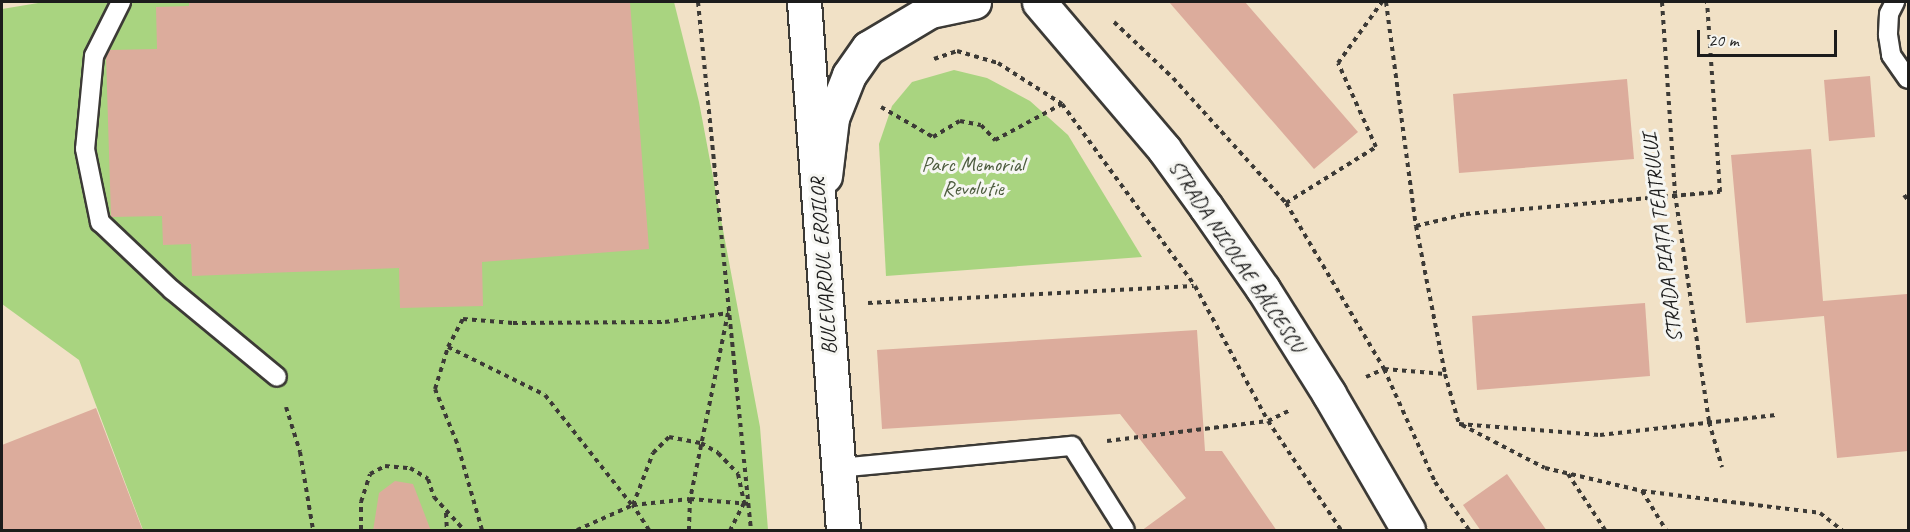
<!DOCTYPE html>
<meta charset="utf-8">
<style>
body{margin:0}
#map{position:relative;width:1910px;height:532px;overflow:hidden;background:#f1e1c6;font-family:Caveat,sans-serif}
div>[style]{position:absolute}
.green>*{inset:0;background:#a9d480}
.building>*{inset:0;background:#dcac9c}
.path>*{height:4px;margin-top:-2px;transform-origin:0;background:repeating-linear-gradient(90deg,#3c3a36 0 4.5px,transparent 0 9px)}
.roads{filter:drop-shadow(2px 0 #3c3a36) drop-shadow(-2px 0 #3c3a36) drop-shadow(0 2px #3c3a36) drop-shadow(0 -2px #3c3a36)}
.lane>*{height:18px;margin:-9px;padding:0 9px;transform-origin:9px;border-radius:9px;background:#fff}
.secondary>*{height:33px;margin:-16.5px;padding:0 16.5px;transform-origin:16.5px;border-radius:16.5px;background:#fff}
.primary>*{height:33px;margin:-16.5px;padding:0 16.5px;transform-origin:16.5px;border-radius:16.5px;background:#fff}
span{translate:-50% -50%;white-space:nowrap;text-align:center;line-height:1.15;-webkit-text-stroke:6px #f6f6f2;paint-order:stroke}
.park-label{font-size:21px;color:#4d5c3f}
.street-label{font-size:21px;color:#1c1c1c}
.frame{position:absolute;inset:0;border:3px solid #1c1c1c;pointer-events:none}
.scale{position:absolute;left:1697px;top:30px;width:140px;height:27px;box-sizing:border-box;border:3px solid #1c1c1c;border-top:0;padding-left:8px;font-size:18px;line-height:21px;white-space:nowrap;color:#1c1c1c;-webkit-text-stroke:4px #f6f6f2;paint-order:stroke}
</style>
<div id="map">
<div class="green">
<i style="clip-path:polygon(44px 2px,674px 2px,699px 102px,760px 427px,768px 530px,143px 530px,79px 360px,2px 304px,2px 9px)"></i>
<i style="clip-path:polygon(954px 70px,987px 78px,1030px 101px,1068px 135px,1142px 257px,886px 276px,879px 144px,892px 106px,912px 82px)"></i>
</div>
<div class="building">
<i style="clip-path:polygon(189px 2px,630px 2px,649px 249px,482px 262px,483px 306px,400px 308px,399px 268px,192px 276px,191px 244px,163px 245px,162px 216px,111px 217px,106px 57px,109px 50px,157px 49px,156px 7px,189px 6px)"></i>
<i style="clip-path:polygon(1169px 2px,1245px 2px,1358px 132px,1314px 169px)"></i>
<i style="clip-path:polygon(1870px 76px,1875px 137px,1829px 141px,1824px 80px)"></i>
<i style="clip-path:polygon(1627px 79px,1634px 159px,1459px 173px,1453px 94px)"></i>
<i style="clip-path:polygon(1811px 149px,1823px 301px,1907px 294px,1908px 451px,1837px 458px,1824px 316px,1746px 323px,1731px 155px)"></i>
<i style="clip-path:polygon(1645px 303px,1650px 376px,1477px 390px,1472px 316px)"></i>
<i style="clip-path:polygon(1197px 330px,1205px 451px,1222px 451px,1277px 531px,1141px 531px,1186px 498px,1120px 414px,882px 429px,877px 350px)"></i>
<i style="clip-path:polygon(96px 408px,143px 531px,2px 531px,2px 445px)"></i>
<i style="clip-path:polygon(1507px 474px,1547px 531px,1481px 531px,1463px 505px)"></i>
<i style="clip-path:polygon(395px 481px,413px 484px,431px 531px,373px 531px,379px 493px)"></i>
</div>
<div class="path">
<i style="left:698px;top:2px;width:531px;rotate:84.27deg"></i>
<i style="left:1386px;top:2px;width:226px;rotate:82.4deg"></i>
<i style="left:1416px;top:226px;width:151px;rotate:78.9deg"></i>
<i style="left:1445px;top:374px;width:52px;rotate:74.4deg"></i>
<i style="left:1459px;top:424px;width:141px;rotate:4.5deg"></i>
<i style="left:1600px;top:435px;width:177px;rotate:-6.5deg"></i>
<i style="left:1662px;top:2px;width:192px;rotate:86.1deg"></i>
<i style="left:1675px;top:194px;width:231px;rotate:81.5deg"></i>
<i style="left:1709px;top:422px;width:47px;rotate:73.9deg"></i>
<i style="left:1114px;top:22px;width:81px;rotate:43.5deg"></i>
<i style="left:1173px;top:78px;width:169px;rotate:47.9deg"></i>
<i style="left:1286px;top:203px;width:193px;rotate:59.4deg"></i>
<i style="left:1384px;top:369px;width:124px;rotate:65.7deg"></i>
<i style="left:1435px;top:482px;width:59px;rotate:54.7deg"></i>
<i style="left:934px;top:59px;width:24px;rotate:-19deg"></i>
<i style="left:957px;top:51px;width:43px;rotate:16.3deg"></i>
<i style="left:998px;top:63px;width:76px;rotate:32.6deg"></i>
<i style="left:1062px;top:104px;width:225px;rotate:53.8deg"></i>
<i style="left:1195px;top:286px;width:153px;rotate:61.6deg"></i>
<i style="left:1268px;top:421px;width:131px;rotate:56.2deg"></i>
<i style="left:881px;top:107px;width:60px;rotate:30deg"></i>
<i style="left:933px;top:137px;width:31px;rotate:-31deg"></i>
<i style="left:960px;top:121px;width:21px;rotate:11deg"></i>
<i style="left:981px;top:125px;width:21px;rotate:47deg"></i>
<i style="left:995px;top:140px;width:76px;rotate:-28.2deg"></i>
<i style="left:1904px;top:195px;width:6px;rotate:51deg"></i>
<i style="left:1286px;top:203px;width:106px;rotate:-31.9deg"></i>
<i style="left:1376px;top:147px;width:92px;rotate:-114.3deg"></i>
<i style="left:1338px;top:63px;width:75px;rotate:-54.2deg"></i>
<i style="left:1416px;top:226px;width:51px;rotate:-13.5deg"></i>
<i style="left:1466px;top:214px;width:255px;rotate:-5deg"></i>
<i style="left:1720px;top:192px;width:190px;rotate:-93.9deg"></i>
<i style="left:868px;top:303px;width:326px;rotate:-3deg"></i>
<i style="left:448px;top:347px;width:108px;rotate:26.3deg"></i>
<i style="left:545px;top:395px;width:140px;rotate:51.7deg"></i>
<i style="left:1366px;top:377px;width:20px;rotate:-24deg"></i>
<i style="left:1384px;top:369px;width:61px;rotate:4.7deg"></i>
<i style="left:286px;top:407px;width:47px;rotate:72.7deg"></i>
<i style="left:300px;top:452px;width:79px;rotate:80.5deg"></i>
<i style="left:1462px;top:425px;width:93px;rotate:27.4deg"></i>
<i style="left:1545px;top:468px;width:100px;rotate:13.3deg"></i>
<i style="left:1642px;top:491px;width:179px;rotate:7deg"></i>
<i style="left:1820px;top:513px;width:28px;rotate:38deg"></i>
<i style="left:1107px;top:441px;width:162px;rotate:-7.1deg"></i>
<i style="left:1268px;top:421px;width:25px;rotate:-26deg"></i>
<i style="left:1568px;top:474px;width:67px;rotate:56.5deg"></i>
<i style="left:1642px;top:491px;width:46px;rotate:58.4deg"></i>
<i style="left:446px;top:513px;width:17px;rotate:87deg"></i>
<i style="left:361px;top:530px;width:28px;rotate:-90deg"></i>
<i style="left:361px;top:502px;width:29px;rotate:-72deg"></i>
<i style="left:370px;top:474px;width:17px;rotate:-28deg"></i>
<i style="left:385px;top:466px;width:25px;rotate:5deg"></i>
<i style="left:410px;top:468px;width:21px;rotate:31deg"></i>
<i style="left:428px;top:479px;width:19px;rotate:72deg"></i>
<i style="left:434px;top:497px;width:45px;rotate:47.7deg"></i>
<i style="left:482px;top:530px;width:91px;rotate:-106deg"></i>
<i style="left:457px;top:443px;width:58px;rotate:-112.2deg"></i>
<i style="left:435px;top:389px;width:44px;rotate:-72.8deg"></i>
<i style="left:448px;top:347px;width:32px;rotate:-62deg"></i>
<i style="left:463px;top:319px;width:50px;rotate:4.6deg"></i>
<i style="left:513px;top:323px;width:152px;rotate:-0.4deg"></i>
<i style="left:665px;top:322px;width:64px;rotate:-8.1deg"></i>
<i style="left:728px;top:313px;width:190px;rotate:101.5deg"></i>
<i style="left:690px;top:499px;width:31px;rotate:92deg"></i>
<i style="left:577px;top:530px;width:61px;rotate:-24.1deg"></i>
<i style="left:633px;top:505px;width:57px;rotate:-6deg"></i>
<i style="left:690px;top:499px;width:60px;rotate:4.8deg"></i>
<i style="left:649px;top:530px;width:30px;rotate:-123deg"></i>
<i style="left:633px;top:505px;width:56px;rotate:-69deg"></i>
<i style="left:653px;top:453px;width:23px;rotate:-45deg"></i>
<i style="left:669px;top:437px;width:33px;rotate:11deg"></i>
<i style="left:701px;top:443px;width:20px;rotate:30deg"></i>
<i style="left:718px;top:453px;width:29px;rotate:46deg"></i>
<i style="left:738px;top:474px;width:30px;rotate:78deg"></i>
<i style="left:744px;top:503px;width:30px;rotate:117deg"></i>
</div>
<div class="roads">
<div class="lane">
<i style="left:121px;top:2px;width:60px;rotate:116.6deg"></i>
<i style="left:94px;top:56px;width:93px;rotate:95.5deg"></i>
<i style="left:85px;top:149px;width:75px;rotate:78.4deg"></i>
<i style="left:100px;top:222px;width:99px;rotate:43.4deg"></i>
<i style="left:172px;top:290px;width:136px;rotate:39.6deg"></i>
<i style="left:1895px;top:2px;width:13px;rotate:117deg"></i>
<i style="left:1889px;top:14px;width:21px;rotate:93deg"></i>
<i style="left:1888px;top:35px;width:20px;rotate:81deg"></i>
<i style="left:1891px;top:55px;width:29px;rotate:55deg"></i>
<i style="left:838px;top:468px;width:235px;rotate:-5.4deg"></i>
<i style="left:1072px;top:446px;width:99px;rotate:57.8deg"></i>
</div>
<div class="secondary">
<i style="left:1039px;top:2px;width:193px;rotate:49.6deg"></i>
<i style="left:1164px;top:149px;width:72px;rotate:54.1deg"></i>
<i style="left:1206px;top:207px;width:100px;rotate:55.2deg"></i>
<i style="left:1263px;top:289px;width:124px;rotate:57.8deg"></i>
<i style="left:1329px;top:394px;width:157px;rotate:59.8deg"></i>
<i style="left:825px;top:176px;width:58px;rotate:-83.1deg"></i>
<i style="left:832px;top:118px;width:46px;rotate:-68.4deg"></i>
<i style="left:849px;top:75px;width:33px;rotate:-55deg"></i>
<i style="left:868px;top:48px;width:72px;rotate:-30.8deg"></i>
<i style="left:930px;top:11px;width:45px;rotate:-11.6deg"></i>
</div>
<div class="primary">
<i style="left:804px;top:2px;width:529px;rotate:85.78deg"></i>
</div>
</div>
<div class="park-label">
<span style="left:973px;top:176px">Parc Memorial<br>Revolutie</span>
</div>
<div class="street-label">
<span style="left:1662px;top:238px;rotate:-97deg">STRADA PIAȚA TEATRULUI</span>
<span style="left:1237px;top:256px;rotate:56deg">STRADA NICOLAE BĂLCESCU</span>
<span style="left:823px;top:266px;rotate:-94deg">BULEVARDUL EROILOR</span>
</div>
<div class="frame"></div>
<div class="scale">20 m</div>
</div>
